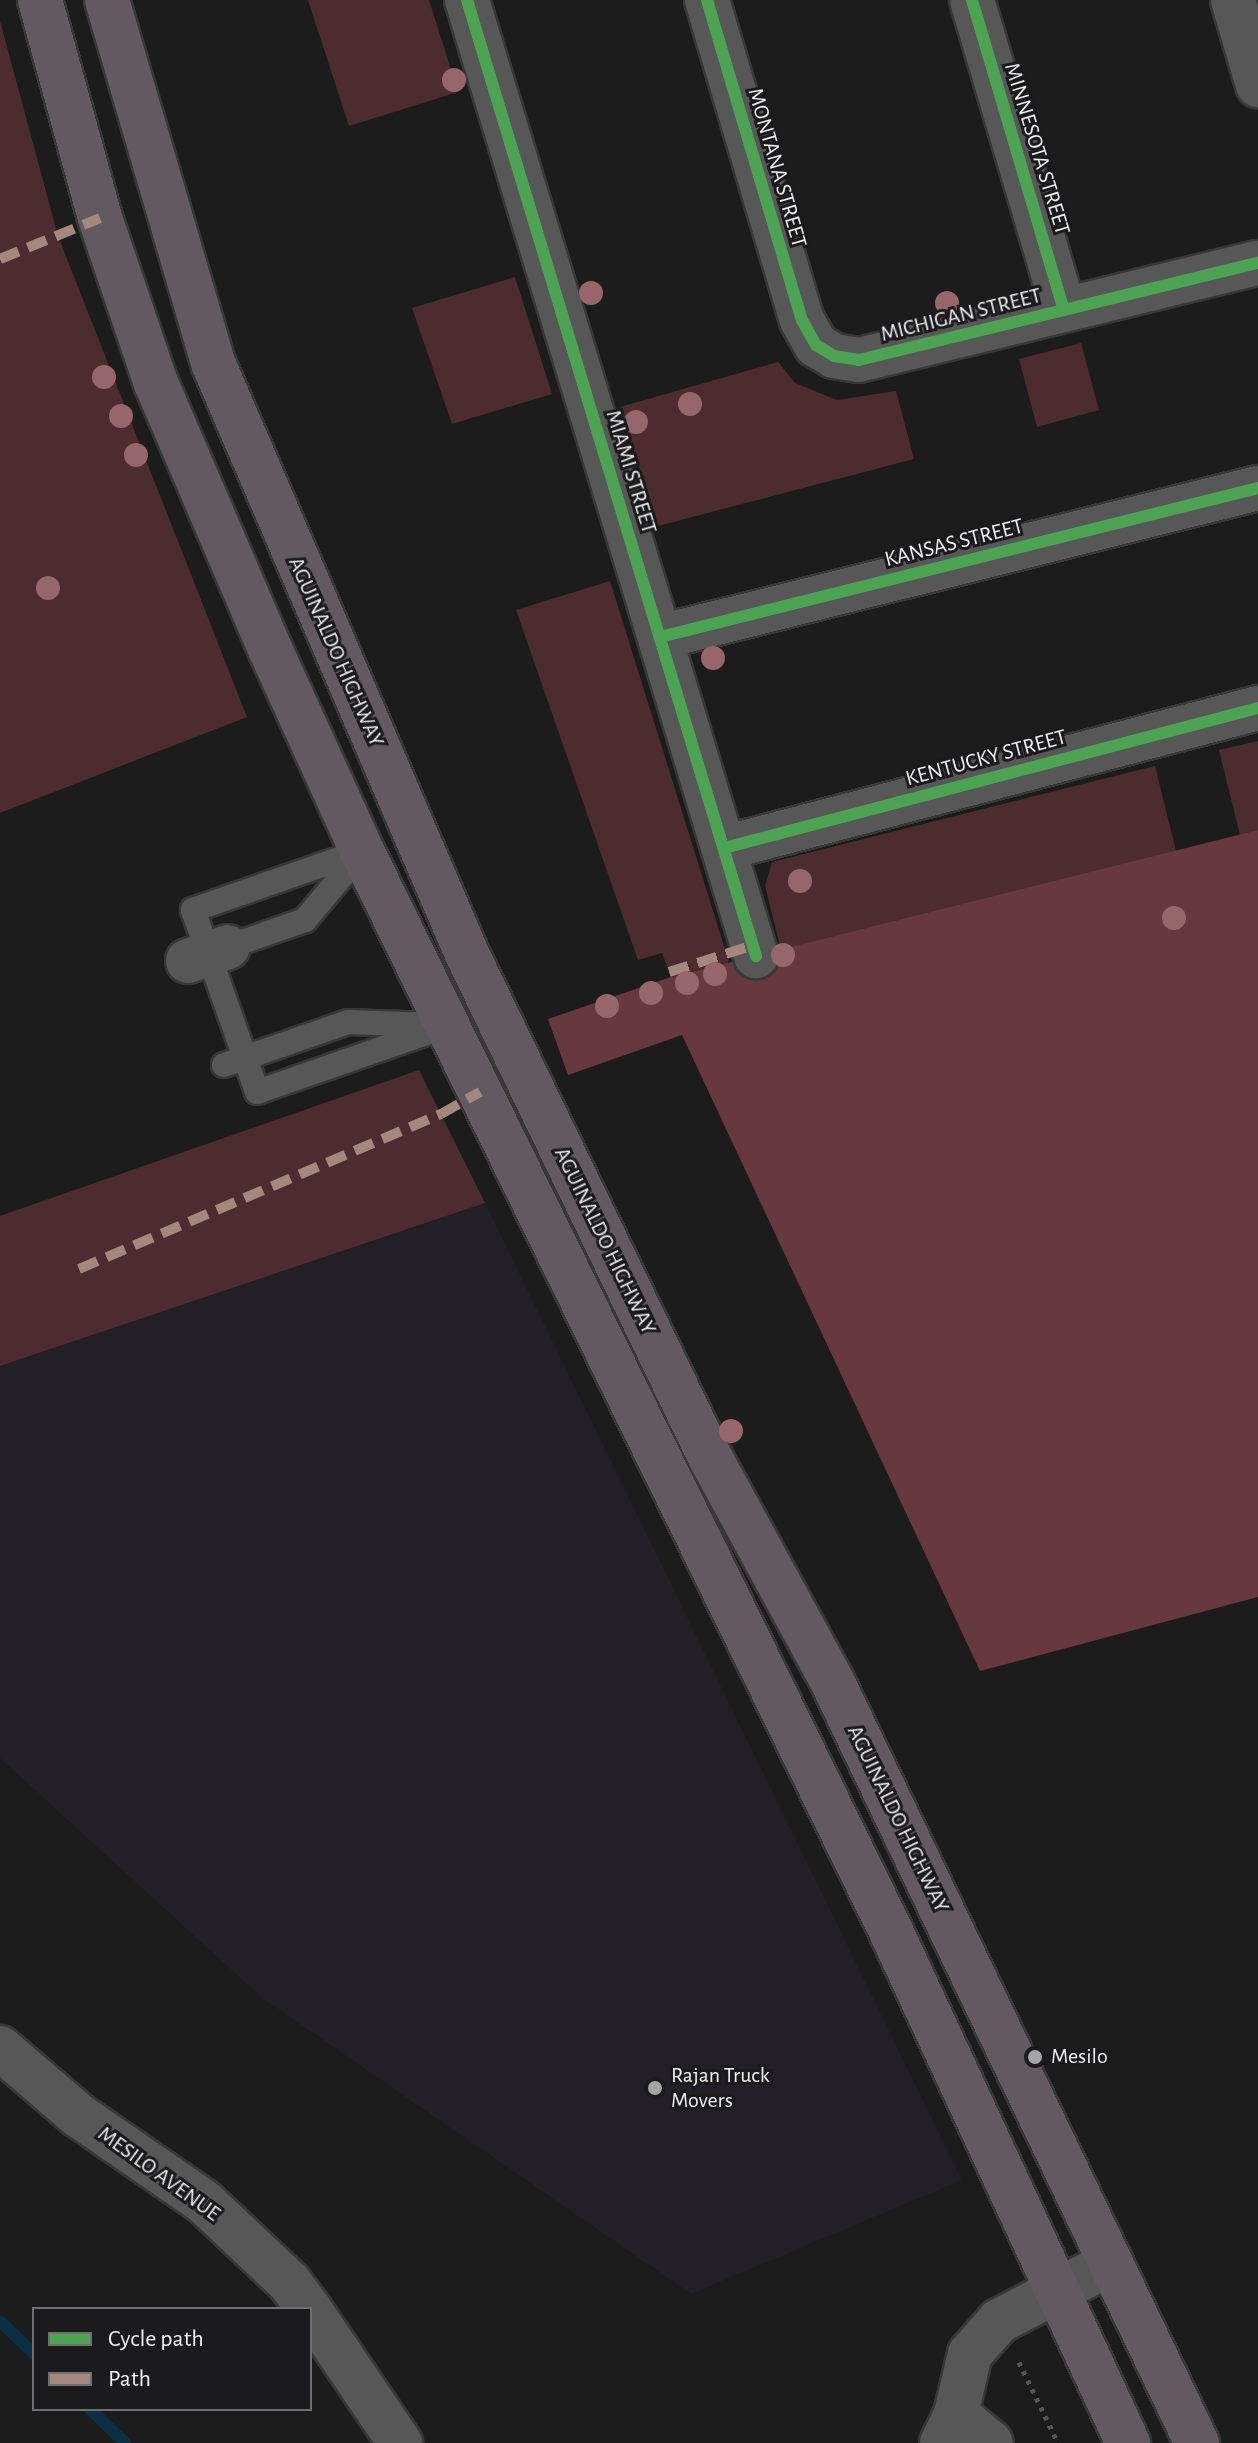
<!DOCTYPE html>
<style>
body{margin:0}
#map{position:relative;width:1258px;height:2443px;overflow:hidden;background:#1c1c1c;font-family:"Alegreya Sans",sans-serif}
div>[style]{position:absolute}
.built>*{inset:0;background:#221f26}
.green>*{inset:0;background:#4c2c31}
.forest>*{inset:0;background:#67383f}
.stream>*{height:12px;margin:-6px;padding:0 6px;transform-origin:6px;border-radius:6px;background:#0a3046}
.path>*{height:5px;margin-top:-2.5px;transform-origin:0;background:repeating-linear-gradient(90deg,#555 0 4px,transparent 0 10px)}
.roads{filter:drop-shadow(2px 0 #383838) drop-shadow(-2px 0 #383838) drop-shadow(0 2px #383838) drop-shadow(0 -2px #383838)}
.service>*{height:24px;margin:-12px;padding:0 12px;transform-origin:12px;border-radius:12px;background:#575758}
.minor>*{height:44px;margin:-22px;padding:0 22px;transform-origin:22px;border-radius:22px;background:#575758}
.primary>*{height:44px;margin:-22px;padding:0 22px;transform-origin:22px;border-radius:22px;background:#625a60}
.quiet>*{height:10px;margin-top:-5px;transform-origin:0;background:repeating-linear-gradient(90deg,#a5887d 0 20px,transparent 0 30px)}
.cycleway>*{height:12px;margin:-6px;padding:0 6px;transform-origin:6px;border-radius:6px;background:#4ca352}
.trees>*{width:24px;height:24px;margin:-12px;border-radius:50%;background:#97656c}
.dots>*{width:22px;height:22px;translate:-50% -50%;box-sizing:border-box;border:4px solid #1b1b1d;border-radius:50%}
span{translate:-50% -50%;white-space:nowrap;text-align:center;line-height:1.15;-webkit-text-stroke:6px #1b1b1d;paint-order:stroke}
.street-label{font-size:22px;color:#efeef0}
.poi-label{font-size:22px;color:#efeef0}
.left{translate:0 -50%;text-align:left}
.legend{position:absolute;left:32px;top:2307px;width:280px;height:104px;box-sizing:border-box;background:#1b1b1d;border:2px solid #706f71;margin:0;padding:10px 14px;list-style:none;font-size:24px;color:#efeef0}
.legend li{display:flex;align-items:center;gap:16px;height:40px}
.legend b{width:40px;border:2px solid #706f71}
</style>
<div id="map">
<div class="built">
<i style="clip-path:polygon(485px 1203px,962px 2180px,691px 2294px,261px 1997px,0 1758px,0 1366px)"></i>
</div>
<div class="green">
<i style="clip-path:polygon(308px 0,429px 0,458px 92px,349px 126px)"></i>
<i style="clip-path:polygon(0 21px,58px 236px,247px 717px,0 813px)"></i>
<i style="clip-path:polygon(515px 277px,552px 394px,452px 424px,412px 308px)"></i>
<i style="clip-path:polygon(1081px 343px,1099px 410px,1037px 427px,1019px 359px)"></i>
<i style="clip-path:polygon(778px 362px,795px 383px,837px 400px,896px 391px,914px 459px,658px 526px,620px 407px)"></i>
<i style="clip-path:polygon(610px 581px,729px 962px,671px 977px,662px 953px,638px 960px,516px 610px)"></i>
<i style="clip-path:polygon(1258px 741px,1258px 830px,1240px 835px,1219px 750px)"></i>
<i style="clip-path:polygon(1155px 766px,1176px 851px,781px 950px,765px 886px,772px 862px)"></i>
<i style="clip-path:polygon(419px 1070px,485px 1203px,0 1366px,0 1216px)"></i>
</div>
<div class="forest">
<i style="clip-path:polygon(1258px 830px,1258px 1597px,980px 1671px,682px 1035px,568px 1075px,548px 1019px,671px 977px)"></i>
</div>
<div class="stream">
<i style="left:0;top:2321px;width:47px;rotate:44.1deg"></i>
<i style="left:90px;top:2409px;width:49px;rotate:44.2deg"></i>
</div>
<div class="path">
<i style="left:1019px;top:2362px;width:90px;rotate:64.3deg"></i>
</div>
<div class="roads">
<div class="service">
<i style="left:362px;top:851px;width:179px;rotate:160.8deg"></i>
<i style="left:193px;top:910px;width:193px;rotate:70.6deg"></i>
<i style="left:257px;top:1092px;width:201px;rotate:-19.2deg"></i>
<i style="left:228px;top:947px;width:82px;rotate:-19.3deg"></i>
<i style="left:305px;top:920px;width:87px;rotate:-50.1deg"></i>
<i style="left:224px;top:1065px;width:131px;rotate:-19.1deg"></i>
<i style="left:348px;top:1022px;width:85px;rotate:2deg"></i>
</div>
<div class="minor">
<i style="left:467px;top:0;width:999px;rotate:73.18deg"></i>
<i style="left:707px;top:0;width:334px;rotate:73.5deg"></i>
<i style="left:802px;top:320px;width:29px;rotate:61deg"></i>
<i style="left:816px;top:345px;width:21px;rotate:31deg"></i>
<i style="left:834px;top:356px;width:25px;rotate:9deg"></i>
<i style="left:859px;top:360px;width:411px;rotate:-13.7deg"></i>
<i style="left:972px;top:0;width:323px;rotate:73.5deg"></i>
<i style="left:1233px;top:0;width:89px;rotate:73.6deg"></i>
<i style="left:660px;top:637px;width:616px;rotate:-13.99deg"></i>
<i style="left:724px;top:848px;width:552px;rotate:-14.69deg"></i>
<i style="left:188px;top:961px;width:42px;rotate:-19.3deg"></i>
<i style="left:0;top:2048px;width:103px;rotate:40.7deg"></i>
<i style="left:78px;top:2115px;width:153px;rotate:34.6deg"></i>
<i style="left:204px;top:2202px;width:117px;rotate:43.3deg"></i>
<i style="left:289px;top:2282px;width:34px;rotate:53deg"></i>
<i style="left:310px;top:2310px;width:161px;rotate:55.9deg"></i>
<i style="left:956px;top:2414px;width:45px;rotate:39.6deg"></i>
<i style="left:942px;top:2443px;width:32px;rotate:-64deg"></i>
<i style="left:956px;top:2414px;width:62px;rotate:-76.9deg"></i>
<i style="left:970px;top:2354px;width:44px;rotate:-48.7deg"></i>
<i style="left:999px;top:2321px;width:126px;rotate:-27.4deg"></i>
</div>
<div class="primary">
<i style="left:40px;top:0;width:226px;rotate:74.6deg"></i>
<i style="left:100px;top:218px;width:174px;rotate:71.3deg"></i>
<i style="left:156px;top:383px;width:289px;rotate:66.8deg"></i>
<i style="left:270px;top:649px;width:222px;rotate:65.5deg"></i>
<i style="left:362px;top:851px;width:1198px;rotate:63.91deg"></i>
<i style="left:889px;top:1927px;width:569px;rotate:65.15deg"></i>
<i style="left:107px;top:0;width:380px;rotate:73.7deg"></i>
<i style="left:214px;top:365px;width:641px;rotate:66.75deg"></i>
<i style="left:467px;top:954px;width:559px;rotate:64.21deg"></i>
<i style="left:710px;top:1457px;width:257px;rotate:61.4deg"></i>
<i style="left:833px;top:1683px;width:843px;rotate:64.41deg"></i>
</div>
</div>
<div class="quiet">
<i style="left:0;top:259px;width:108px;rotate:-22.3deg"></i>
<i style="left:669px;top:972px;width:89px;rotate:-17.6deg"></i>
<i style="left:79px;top:1269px;width:394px;rotate:-23.2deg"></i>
<i style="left:441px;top:1114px;width:45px;rotate:-29.4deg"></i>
</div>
<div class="cycleway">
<i style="left:467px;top:0;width:999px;rotate:73.18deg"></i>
<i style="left:707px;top:0;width:334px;rotate:73.5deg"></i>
<i style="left:802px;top:320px;width:29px;rotate:61deg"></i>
<i style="left:816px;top:345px;width:21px;rotate:31deg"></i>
<i style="left:834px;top:356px;width:25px;rotate:9deg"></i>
<i style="left:859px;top:360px;width:411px;rotate:-13.7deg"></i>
<i style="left:972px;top:0;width:323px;rotate:73.5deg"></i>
<i style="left:660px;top:637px;width:616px;rotate:-13.99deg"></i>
<i style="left:724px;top:848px;width:552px;rotate:-14.69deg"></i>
</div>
<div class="trees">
<i style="left:454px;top:80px"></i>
<i style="left:591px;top:293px"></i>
<i style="left:947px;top:303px"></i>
<i style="left:104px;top:377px"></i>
<i style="left:690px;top:404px"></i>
<i style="left:121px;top:416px"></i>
<i style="left:636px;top:422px"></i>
<i style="left:136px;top:455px"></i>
<i style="left:48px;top:588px"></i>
<i style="left:713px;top:658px"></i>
<i style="left:800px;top:881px"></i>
<i style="left:1174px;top:918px"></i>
<i style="left:783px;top:955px"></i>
<i style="left:715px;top:974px"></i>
<i style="left:687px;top:983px"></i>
<i style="left:651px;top:993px"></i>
<i style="left:607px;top:1006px"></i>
<i style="left:731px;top:1431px"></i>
</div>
<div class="dots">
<i style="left:1035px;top:2057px;background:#a5a4a6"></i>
<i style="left:655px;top:2088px;background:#a5a4a6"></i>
</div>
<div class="street-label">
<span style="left:1037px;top:149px;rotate:73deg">MINNESOTA STREET</span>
<span style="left:777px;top:168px;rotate:74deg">MONTANA STREET</span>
<span style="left:961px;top:315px;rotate:-14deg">MICHIGAN STREET</span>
<span style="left:631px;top:472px;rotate:73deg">MIAMI STREET</span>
<span style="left:954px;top:543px;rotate:-14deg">KANSAS STREET</span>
<span style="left:336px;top:652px;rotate:66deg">AGUINALDO HIGHWAY</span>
<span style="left:986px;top:758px;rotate:-15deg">KENTUCKY STREET</span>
<span style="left:605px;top:1241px;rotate:64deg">AGUINALDO HIGHWAY</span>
<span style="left:898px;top:1819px;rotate:64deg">AGUINALDO HIGHWAY</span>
<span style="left:159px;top:2174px;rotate:36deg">MESILO AVENUE</span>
</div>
<div class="poi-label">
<span class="left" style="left:1051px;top:2057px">Mesilo</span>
<span class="left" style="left:671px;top:2088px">Rajan Truck<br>Movers</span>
</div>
<ul class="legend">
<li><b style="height:10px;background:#4ca352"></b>Cycle path</li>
<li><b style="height:10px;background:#a5887d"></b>Path</li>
</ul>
</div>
